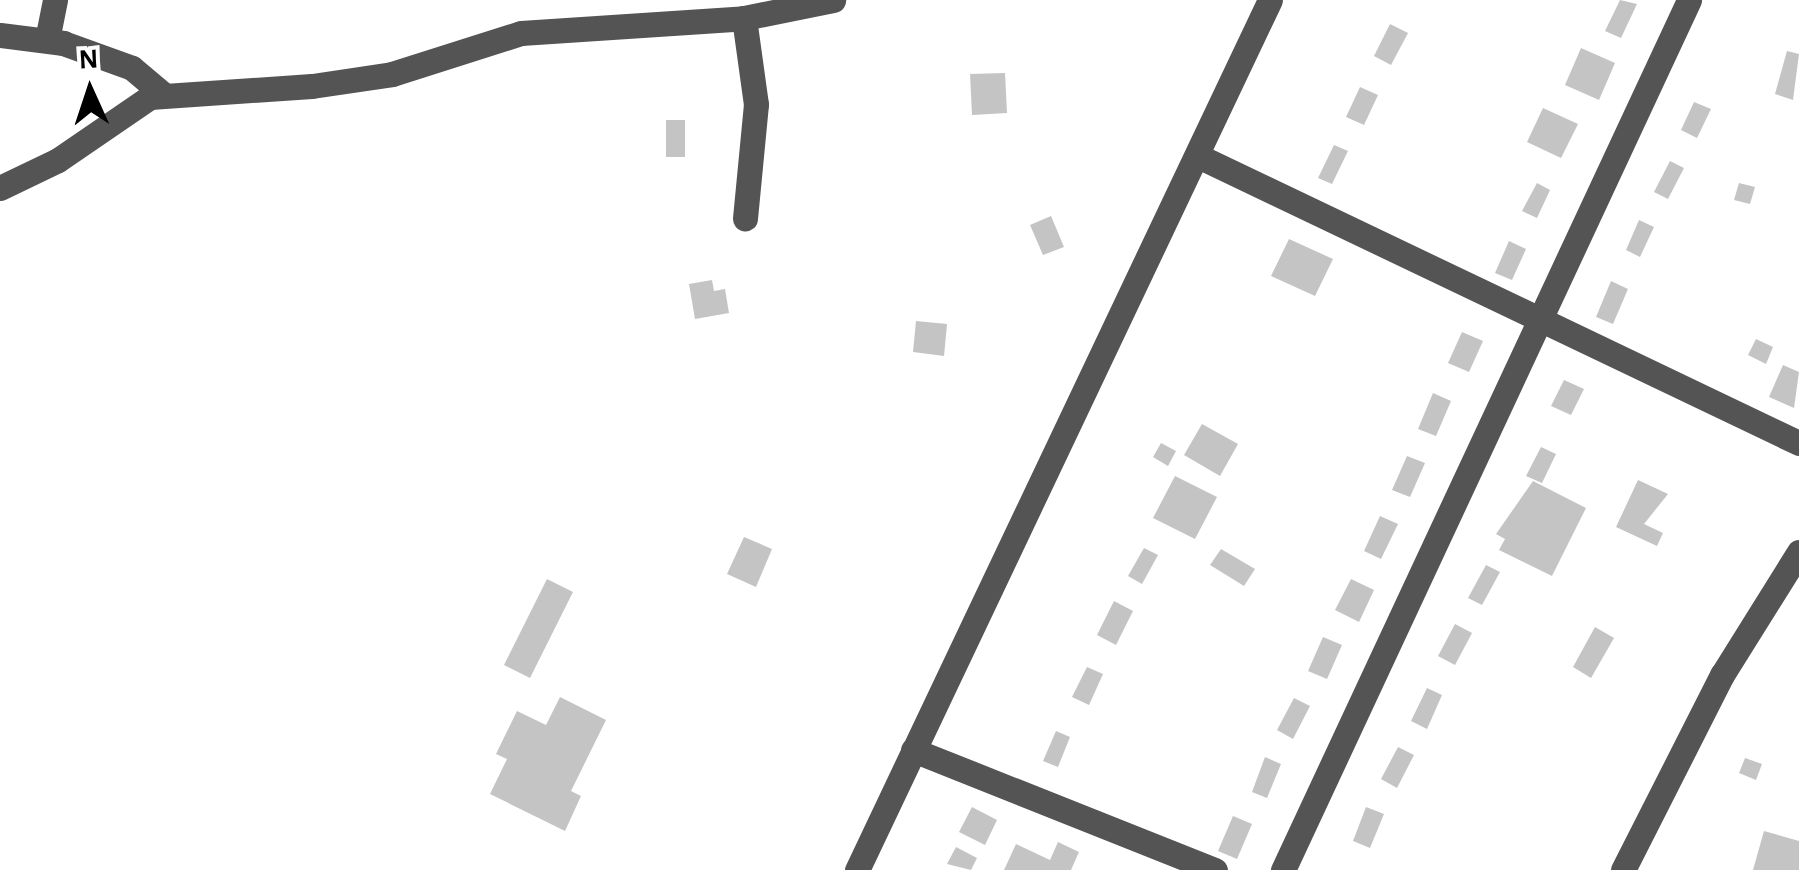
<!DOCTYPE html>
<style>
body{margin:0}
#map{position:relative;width:1799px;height:870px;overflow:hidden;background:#fff;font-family:"Alegreya Sans",sans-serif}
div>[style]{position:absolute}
.building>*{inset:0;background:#c4c4c4}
.minor>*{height:25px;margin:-12.5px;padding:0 12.5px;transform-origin:12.5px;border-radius:12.5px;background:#545454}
span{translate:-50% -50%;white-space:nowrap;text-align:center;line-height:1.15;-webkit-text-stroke:8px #fff;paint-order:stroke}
.north{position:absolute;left:40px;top:40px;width:100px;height:100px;-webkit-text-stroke:8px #fff;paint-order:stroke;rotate:357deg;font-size:28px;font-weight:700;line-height:40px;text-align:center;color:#000}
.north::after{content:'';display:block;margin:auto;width:35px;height:45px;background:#000;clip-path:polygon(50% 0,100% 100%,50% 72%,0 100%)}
</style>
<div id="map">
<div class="building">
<i style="clip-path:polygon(1620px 0,1637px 4px,1621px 38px,1605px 31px)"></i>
<i style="clip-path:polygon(1390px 24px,1408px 33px,1391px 65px,1374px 56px)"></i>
<i style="clip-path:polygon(1581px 48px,1615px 63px,1599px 100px,1565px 85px)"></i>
<i style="clip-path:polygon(1787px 51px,1799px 54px,1793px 100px,1775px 94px)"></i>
<i style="clip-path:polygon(1005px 73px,1007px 113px,972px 115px,970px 74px)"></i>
<i style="clip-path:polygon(1360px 87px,1378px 95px,1364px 125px,1346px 117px)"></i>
<i style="clip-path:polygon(1694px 102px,1711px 109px,1697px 138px,1681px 130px)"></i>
<i style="clip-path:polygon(1543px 108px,1578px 124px,1561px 158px,1527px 142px)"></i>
<i style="clip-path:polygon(666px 120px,685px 120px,685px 157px,666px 157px)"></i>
<i style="clip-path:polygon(1334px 145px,1348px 151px,1332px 184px,1318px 178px)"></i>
<i style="clip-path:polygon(1670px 161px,1684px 168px,1668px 199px,1654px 192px)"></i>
<i style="clip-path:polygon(1537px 183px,1550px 190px,1537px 218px,1522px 211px)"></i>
<i style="clip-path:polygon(1739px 183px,1755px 187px,1750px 204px,1734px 200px)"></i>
<i style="clip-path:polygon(1051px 216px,1064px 247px,1043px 255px,1030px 225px)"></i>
<i style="clip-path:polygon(1639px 220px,1654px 227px,1640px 257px,1626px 250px)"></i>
<i style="clip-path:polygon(1289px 239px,1333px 259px,1315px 296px,1271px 276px)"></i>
<i style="clip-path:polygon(1509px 241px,1526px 249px,1512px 280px,1495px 273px)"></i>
<i style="clip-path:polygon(712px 280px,714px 291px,725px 289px,729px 313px,695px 319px,689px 284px)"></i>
<i style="clip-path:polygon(1611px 281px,1628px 289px,1613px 324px,1596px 317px)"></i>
<i style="clip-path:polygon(916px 321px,947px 324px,944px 356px,913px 352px)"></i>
<i style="clip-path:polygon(1462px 332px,1483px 341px,1469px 372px,1448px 363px)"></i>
<i style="clip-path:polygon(1756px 339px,1773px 347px,1766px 364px,1748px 355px)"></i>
<i style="clip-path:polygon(1783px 365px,1799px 372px,1794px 408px,1769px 397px)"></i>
<i style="clip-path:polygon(1564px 380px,1584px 389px,1571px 415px,1551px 406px)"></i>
<i style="clip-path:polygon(1433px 393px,1451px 401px,1436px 436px,1418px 429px)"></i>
<i style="clip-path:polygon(1202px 424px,1238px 444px,1220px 476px,1184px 455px)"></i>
<i style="clip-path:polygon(1161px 443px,1176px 451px,1168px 466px,1153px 457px)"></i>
<i style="clip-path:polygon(1541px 447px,1556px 454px,1542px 483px,1526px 476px)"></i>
<i style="clip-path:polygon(1407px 456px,1425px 463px,1410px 497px,1392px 490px)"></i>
<i style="clip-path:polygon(1175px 476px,1217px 497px,1195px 539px,1153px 518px)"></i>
<i style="clip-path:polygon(1638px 480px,1668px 494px,1644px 524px,1663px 533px,1657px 546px,1616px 527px)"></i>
<i style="clip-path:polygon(1533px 481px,1586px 508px,1552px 576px,1499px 550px,1505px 539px,1496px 534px)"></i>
<i style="clip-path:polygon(1380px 516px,1398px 524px,1381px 559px,1364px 551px)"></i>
<i style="clip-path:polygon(744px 537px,772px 549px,756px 587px,727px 574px)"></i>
<i style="clip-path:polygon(1144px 548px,1158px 555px,1142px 584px,1128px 576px)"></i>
<i style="clip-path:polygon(1221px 549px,1255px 569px,1244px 586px,1210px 565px)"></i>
<i style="clip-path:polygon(1486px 565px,1500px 572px,1482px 605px,1468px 598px)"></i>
<i style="clip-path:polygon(547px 579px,573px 592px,530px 678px,504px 665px)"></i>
<i style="clip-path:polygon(1351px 579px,1374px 590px,1359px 622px,1335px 610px)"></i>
<i style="clip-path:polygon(1114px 601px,1133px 611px,1116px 645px,1097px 635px)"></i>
<i style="clip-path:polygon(1455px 624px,1472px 633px,1455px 665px,1438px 656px)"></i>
<i style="clip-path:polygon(1595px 627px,1614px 638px,1591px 678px,1573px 667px)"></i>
<i style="clip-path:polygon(1323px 637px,1342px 645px,1327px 679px,1308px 671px)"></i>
<i style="clip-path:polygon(1087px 667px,1103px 674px,1089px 705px,1072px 697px)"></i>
<i style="clip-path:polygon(1427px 688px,1442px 695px,1427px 729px,1411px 721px)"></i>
<i style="clip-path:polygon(560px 697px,606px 720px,571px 791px,581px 796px,565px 831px,490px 794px,507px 759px,496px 754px,517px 711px,546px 725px)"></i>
<i style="clip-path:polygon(1294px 698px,1310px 706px,1293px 739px,1277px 730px)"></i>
<i style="clip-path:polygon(1056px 731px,1070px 737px,1058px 767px,1043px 761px)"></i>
<i style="clip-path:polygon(1398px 747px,1414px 755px,1397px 788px,1381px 779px)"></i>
<i style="clip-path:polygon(1265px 757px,1281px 764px,1267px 798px,1252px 792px)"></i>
<i style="clip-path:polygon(1745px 758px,1762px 764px,1756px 780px,1739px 773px)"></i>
<i style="clip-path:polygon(972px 807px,997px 820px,985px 845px,959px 832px)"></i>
<i style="clip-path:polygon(1366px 807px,1384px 814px,1370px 848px,1353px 841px)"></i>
<i style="clip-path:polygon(1233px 816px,1252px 824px,1237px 859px,1218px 851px)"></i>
<i style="clip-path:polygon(1764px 831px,1799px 841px,1799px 870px,1753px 870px)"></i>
<i style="clip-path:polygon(1058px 842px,1079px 852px,1071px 870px,1004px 870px,1016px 844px,1050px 860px)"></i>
<i style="clip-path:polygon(956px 847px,977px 858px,971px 870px,947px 864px)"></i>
</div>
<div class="minor">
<i style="left:744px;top:18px;width:87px;rotate:82.1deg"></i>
<i style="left:756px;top:104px;width:115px;rotate:95.5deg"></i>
<i style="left:0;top:35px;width:64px;rotate:7.2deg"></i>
<i style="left:63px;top:43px;width:73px;rotate:19.9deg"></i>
<i style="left:132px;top:68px;width:42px;rotate:40.2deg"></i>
<i style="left:47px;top:40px;width:41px;rotate:-78.7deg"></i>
<i style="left:1198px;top:156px;width:666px;rotate:25.53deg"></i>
<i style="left:0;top:188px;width:64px;rotate:-25.8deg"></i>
<i style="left:58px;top:160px;width:112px;rotate:-34.4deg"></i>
<i style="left:150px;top:97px;width:162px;rotate:-3.9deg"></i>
<i style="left:312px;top:86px;width:81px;rotate:-8.5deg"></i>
<i style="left:392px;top:74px;width:135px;rotate:-17.6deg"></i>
<i style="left:521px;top:33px;width:224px;rotate:-3.8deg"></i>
<i style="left:744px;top:18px;width:91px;rotate:-11.4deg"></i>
<i style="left:913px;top:750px;width:325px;rotate:21.7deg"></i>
<i style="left:857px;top:870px;width:963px;rotate:-64.61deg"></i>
<i style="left:1283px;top:870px;width:960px;rotate:-64.98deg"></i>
<i style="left:1623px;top:870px;width:219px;rotate:-63.1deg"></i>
<i style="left:1722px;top:675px;width:145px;rotate:-58deg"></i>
</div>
<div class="north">N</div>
</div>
